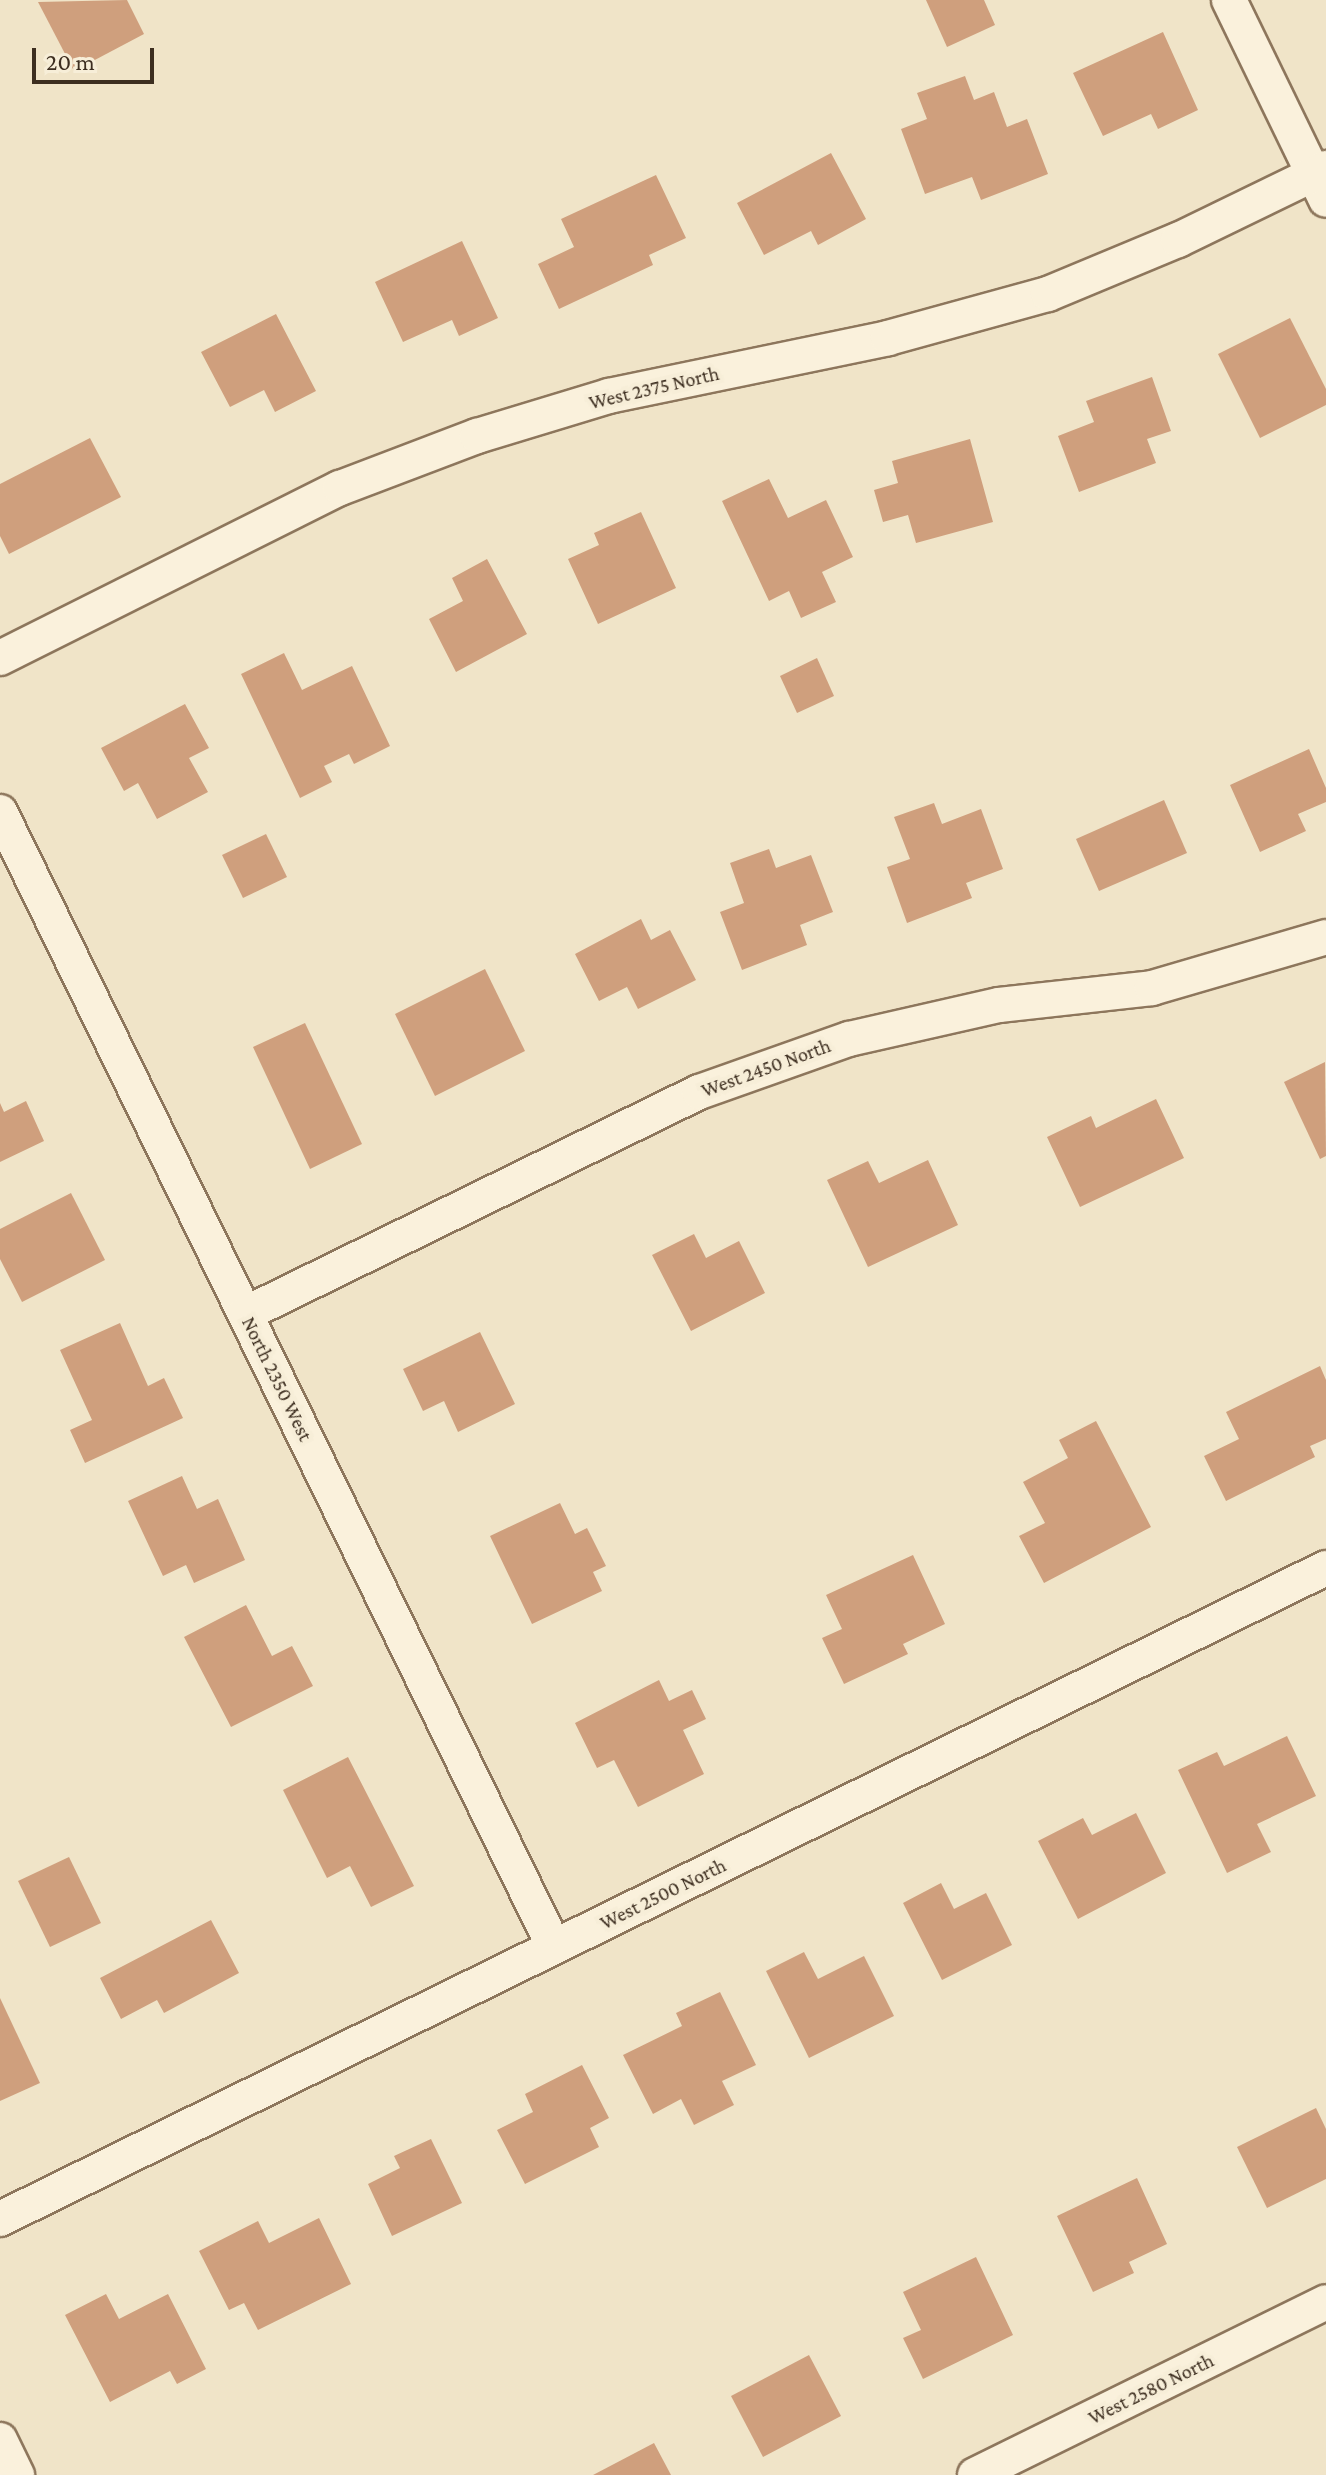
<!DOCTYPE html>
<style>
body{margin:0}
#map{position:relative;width:1326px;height:2475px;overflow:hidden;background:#f0e4c8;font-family:"Crimson Pro",serif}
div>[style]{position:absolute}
.building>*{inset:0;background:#cf9f7d}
.roads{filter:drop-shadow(2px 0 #8d765c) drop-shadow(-2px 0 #8d765c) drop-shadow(0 2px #8d765c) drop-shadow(0 -2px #8d765c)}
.minor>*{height:34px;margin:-17px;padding:0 17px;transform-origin:17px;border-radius:17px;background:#faf1dc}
span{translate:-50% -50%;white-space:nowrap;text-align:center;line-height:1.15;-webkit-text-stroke:8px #f7eed8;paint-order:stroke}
.street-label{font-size:20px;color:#3d2e20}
.scale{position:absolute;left:32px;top:48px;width:122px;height:36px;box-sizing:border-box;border:4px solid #3d2e20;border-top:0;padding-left:10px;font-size:24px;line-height:28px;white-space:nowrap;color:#3d2e20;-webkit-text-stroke:6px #f7eed8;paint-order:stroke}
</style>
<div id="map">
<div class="building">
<i style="clip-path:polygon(127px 0,144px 34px,74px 71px,38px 2px)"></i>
<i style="clip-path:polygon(926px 0,984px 0,995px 25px,947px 47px)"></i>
<i style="clip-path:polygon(1163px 32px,1198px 110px,1158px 129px,1151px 114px,1103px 136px,1073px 73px)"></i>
<i style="clip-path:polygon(965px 76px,974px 100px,994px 92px,1007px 127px,1027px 119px,1048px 174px,981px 200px,972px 177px,925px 194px,901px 129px,927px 119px,917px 93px)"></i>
<i style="clip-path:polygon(831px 153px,866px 219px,818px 245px,811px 231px,764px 255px,737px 203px)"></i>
<i style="clip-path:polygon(656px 175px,686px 238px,649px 255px,653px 265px,559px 309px,538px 264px,574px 247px,561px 219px)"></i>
<i style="clip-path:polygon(462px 241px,498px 318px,459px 336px,452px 320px,403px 342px,375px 282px)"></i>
<i style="clip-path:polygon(276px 314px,316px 391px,275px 412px,264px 390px,230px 407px,201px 352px)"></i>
<i style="clip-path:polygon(1290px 318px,1326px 389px,1326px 405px,1260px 438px,1218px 354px)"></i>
<i style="clip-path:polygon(1152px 377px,1171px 431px,1147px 439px,1156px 463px,1079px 492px,1058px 436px,1094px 422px,1086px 401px)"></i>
<i style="clip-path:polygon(90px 438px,121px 497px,9px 554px,0 536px,0 484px)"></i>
<i style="clip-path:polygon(970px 439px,993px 522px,916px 543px,908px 515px,883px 522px,874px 490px,898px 483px,892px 461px)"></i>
<i style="clip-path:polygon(769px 479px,788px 518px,826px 500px,853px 557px,822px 572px,836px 602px,801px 618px,789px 591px,769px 601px,722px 501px)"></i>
<i style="clip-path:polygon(641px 512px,676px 588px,598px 624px,568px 559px,599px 545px,594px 533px)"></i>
<i style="clip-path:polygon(487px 559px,527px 634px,456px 672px,429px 619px,463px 601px,452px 578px)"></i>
<i style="clip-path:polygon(284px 653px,302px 690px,352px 666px,390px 746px,354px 764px,349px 754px,324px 766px,332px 782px,300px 798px,241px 674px)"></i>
<i style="clip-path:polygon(817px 658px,834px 696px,797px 713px,780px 676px)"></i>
<i style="clip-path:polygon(185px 704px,209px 748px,189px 758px,208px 792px,157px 819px,138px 783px,124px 791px,101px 748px)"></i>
<i style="clip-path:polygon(1309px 749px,1326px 788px,1326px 802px,1298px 814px,1306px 831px,1260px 852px,1230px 785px)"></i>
<i style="clip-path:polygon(1164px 800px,1187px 853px,1099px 891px,1076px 839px)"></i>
<i style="clip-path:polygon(934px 803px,942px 824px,981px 809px,1003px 869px,966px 883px,972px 898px,907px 923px,887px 867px,910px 859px,894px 817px)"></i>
<i style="clip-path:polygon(266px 834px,287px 877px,243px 898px,222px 855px)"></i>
<i style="clip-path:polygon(769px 849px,776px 868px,811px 855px,833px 912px,800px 925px,807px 945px,742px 970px,720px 912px,744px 903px,730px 863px)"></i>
<i style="clip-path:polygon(641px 919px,651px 940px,670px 930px,696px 980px,638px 1009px,627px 987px,599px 1001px,575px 954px)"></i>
<i style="clip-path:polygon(485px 969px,525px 1051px,435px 1096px,395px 1014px)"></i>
<i style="clip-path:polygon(305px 1023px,362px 1144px,310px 1169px,253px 1047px)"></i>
<i style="clip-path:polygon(1325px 1062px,1326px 1156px,1320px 1159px,1284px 1082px)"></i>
<i style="clip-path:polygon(1156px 1099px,1184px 1158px,1080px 1207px,1047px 1137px,1091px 1116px,1096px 1128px)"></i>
<i style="clip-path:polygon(26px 1101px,44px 1141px,0 1162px,0 1103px,4px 1112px)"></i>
<i style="clip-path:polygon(928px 1160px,958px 1225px,868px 1267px,827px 1180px,868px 1161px,879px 1183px)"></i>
<i style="clip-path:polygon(71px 1193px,105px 1260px,22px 1302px,0 1259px,0 1229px)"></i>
<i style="clip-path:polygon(694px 1234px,706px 1258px,739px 1241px,765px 1293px,691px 1331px,652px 1255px)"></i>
<i style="clip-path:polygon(120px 1323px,148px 1386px,164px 1378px,183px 1418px,85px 1463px,70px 1430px,92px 1420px,60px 1350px)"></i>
<i style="clip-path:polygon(480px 1332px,515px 1404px,458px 1432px,444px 1401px,423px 1411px,403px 1369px)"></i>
<i style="clip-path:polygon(1320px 1366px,1326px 1380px,1326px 1439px,1310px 1446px,1315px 1457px,1226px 1501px,1204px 1456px,1239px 1439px,1226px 1412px)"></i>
<i style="clip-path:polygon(1096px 1421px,1151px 1527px,1044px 1583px,1019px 1536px,1045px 1523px,1023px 1482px,1068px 1458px,1059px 1440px)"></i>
<i style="clip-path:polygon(182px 1476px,197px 1509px,218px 1499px,245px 1560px,194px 1583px,186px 1565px,163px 1576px,128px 1501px)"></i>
<i style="clip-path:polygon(560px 1503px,575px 1534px,587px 1528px,606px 1566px,593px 1572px,602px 1591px,532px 1624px,490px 1536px)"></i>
<i style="clip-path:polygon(913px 1555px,945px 1624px,903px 1644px,908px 1654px,844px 1684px,822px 1638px,842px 1629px,826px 1595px)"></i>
<i style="clip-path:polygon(246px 1605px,272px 1656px,292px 1646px,313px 1686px,231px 1727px,184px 1637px)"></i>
<i style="clip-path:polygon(659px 1680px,669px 1701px,692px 1690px,706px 1719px,683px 1730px,704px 1774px,638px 1807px,614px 1760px,597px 1768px,575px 1723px)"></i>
<i style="clip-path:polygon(1287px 1736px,1316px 1796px,1257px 1824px,1271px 1852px,1227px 1873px,1178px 1770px,1217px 1752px,1224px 1766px)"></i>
<i style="clip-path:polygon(348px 1757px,414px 1886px,371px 1907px,350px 1866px,327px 1878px,283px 1790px)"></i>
<i style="clip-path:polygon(1136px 1813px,1166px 1873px,1078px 1919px,1038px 1841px,1083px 1818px,1092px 1835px)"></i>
<i style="clip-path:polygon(69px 1857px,101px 1923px,50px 1947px,18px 1881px)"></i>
<i style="clip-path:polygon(941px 1883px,954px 1909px,986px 1893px,1012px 1945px,942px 1980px,903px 1903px)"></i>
<i style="clip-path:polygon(211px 1920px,239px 1973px,164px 2013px,157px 2000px,121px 2019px,100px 1978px)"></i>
<i style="clip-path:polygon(804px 1952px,818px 1979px,864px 1956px,894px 2016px,809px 2058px,766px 1971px)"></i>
<i style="clip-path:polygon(720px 1992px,756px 2065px,722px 2081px,734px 2105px,694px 2125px,681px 2099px,653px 2114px,623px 2055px,682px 2026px,676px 2013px)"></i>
<i style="clip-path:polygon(0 1998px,40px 2083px,0 2101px)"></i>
<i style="clip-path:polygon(582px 2065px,609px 2118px,590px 2128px,599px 2147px,525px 2184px,497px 2130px,533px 2112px,525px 2094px)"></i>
<i style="clip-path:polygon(1316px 2108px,1326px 2129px,1326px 2179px,1267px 2208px,1237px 2147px)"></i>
<i style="clip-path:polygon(431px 2139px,462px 2203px,392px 2236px,368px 2184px,400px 2168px,394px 2156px)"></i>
<i style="clip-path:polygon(1137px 2178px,1167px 2244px,1129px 2262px,1134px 2273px,1093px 2292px,1057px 2216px)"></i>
<i style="clip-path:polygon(319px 2218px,351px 2284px,258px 2330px,244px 2303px,229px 2310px,199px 2251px,258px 2221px,269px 2243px)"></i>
<i style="clip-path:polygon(976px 2257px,1013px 2335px,923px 2379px,903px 2338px,921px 2330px,903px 2292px)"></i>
<i style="clip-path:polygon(106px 2294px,119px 2319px,168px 2294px,206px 2369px,177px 2384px,170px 2371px,110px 2402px,65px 2315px)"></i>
<i style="clip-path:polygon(809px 2355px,841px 2416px,763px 2457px,731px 2396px)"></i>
<i style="clip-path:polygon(654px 2443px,671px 2475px,593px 2475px)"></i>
</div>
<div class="roads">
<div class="minor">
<i style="left:1229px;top:0;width:222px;rotate:64.1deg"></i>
<i style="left:0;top:658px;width:380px;rotate:-26.6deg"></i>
<i style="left:340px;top:488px;width:147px;rotate:-20.8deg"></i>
<i style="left:477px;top:436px;width:138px;rotate:-16.9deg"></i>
<i style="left:609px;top:396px;width:285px;rotate:-11.7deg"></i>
<i style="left:888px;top:338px;width:166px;rotate:-15.4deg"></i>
<i style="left:1048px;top:294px;width:141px;rotate:-22.6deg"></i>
<i style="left:1178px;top:240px;width:165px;rotate:-25.9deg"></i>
<i style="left:0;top:812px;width:1263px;rotate:63.98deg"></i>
<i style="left:245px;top:1314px;width:505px;rotate:-26.06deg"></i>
<i style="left:699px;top:1092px;width:159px;rotate:-19.5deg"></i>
<i style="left:849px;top:1039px;width:154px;rotate:-12.8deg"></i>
<i style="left:999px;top:1005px;width:154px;rotate:-6.3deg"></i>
<i style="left:1152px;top:988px;width:181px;rotate:-16.3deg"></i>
<i style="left:0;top:2219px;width:1477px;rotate:-26.15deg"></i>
<i style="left:0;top:2440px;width:39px;rotate:64deg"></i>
<i style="left:975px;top:2475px;width:391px;rotate:-26.2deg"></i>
</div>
</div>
<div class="street-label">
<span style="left:654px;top:388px;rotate:-13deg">West 2375 North</span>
<span style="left:766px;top:1068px;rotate:-20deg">West 2450 North</span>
<span style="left:277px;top:1379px;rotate:64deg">North 2350 West</span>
<span style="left:663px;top:1894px;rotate:-26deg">West 2500 North</span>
<span style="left:1151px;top:2389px;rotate:-26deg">West 2580 North</span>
</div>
<div class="scale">20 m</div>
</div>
